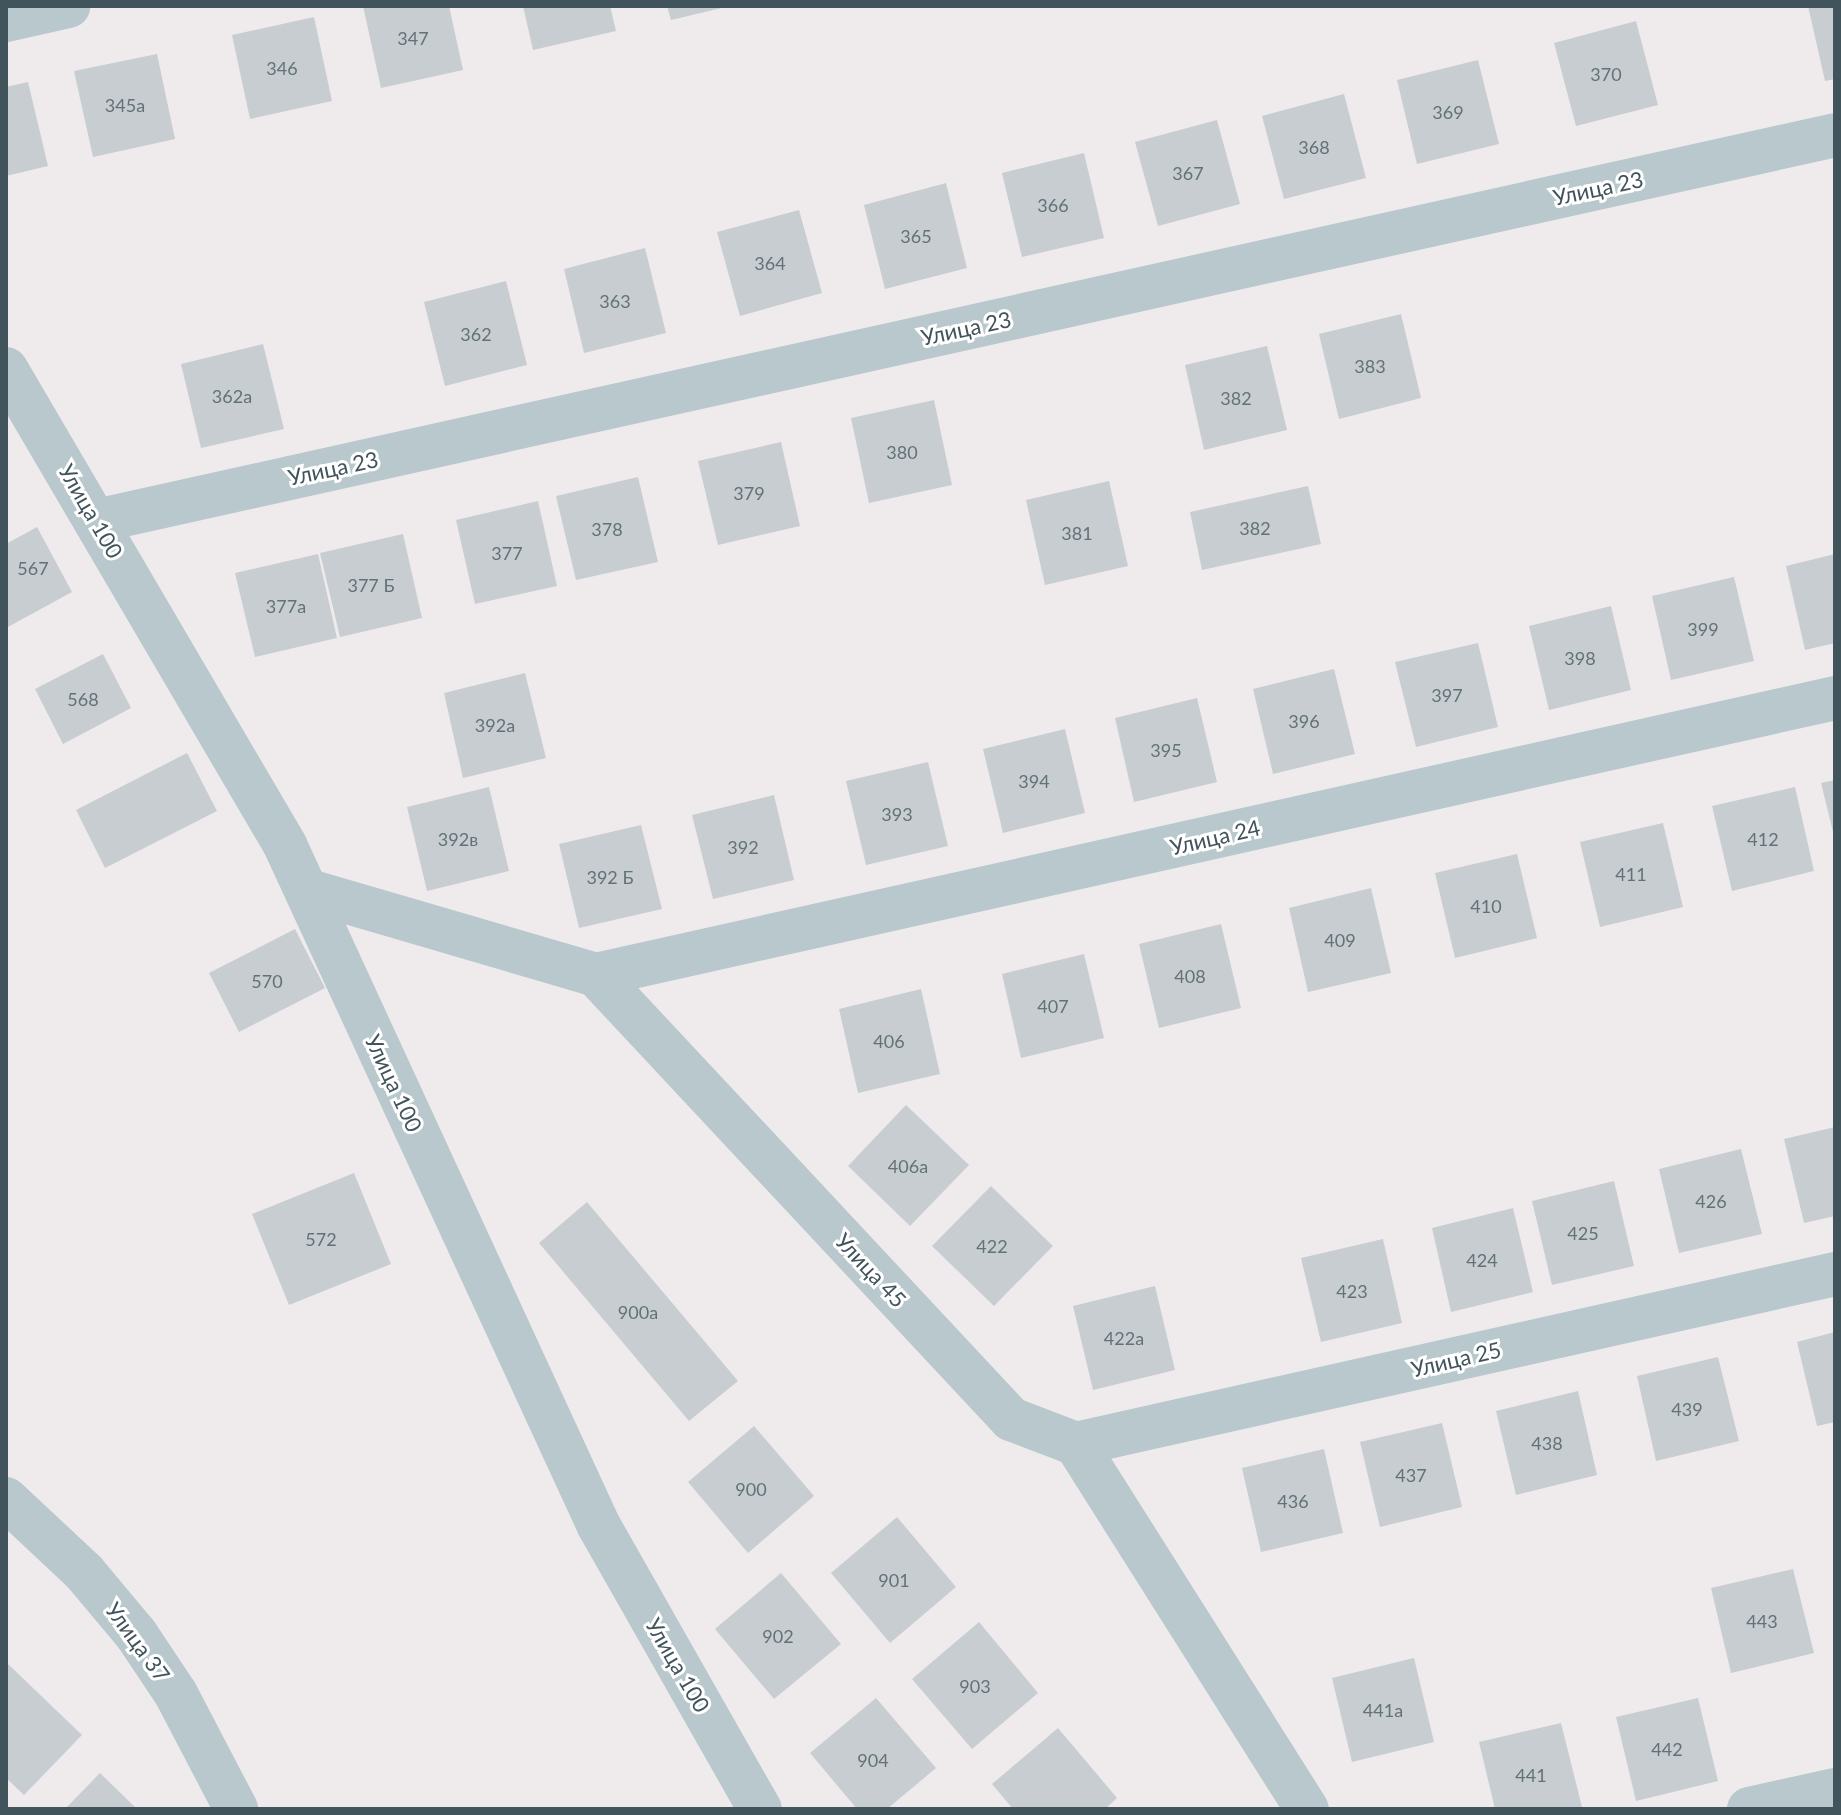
<!DOCTYPE html>
<meta charset="utf-8">
<style>
body{margin:0}
#map{position:relative;width:1841px;height:1815px;overflow:hidden;background:#efebec;font-family:Lato,sans-serif}
div>[style]{position:absolute}
.building>*{inset:0;background:#c7cdd1}
.minor>*{height:44px;margin:-22px;padding:0 22px;transform-origin:22px;border-radius:22px;background:#b8c8cd}
span{translate:-50% -50%;white-space:nowrap;text-align:center;line-height:1.15;-webkit-text-stroke:6px #fff;paint-order:stroke}
.number-label{font-size:18px;color:#637278}
.number-label span{-webkit-text-stroke-width:0}
.street-label{font-size:22px;color:#42545b}
.frame{position:absolute;inset:0;border:8px solid #42545b;pointer-events:none}
</style>
<div id="map">
<div class="building">
<i style="clip-path:polygon(363px 6px,449px 6px,463px 70px,381px 88px)"></i>
<i style="clip-path:polygon(523px 6px,610px 6px,616px 31px,533px 50px)"></i>
<i style="clip-path:polygon(667px 6px,726px 6px,726px 7px,671px 20px)"></i>
<i style="clip-path:polygon(1808px 6px,1835px 6px,1835px 79px,1825px 81px)"></i>
<i style="clip-path:polygon(314px 17px,332px 101px,250px 119px,232px 35px)"></i>
<i style="clip-path:polygon(1636px 21px,1658px 105px,1576px 126px,1554px 43px)"></i>
<i style="clip-path:polygon(157px 54px,175px 139px,93px 157px,74px 71px)"></i>
<i style="clip-path:polygon(1478px 60px,1499px 144px,1417px 164px,1397px 80px)"></i>
<i style="clip-path:polygon(28px 82px,48px 166px,6px 176px,6px 87px)"></i>
<i style="clip-path:polygon(1344px 94px,1366px 178px,1284px 199px,1262px 116px)"></i>
<i style="clip-path:polygon(1217px 120px,1240px 204px,1158px 226px,1135px 142px)"></i>
<i style="clip-path:polygon(1084px 153px,1104px 238px,1022px 257px,1002px 173px)"></i>
<i style="clip-path:polygon(946px 183px,967px 268px,885px 289px,864px 205px)"></i>
<i style="clip-path:polygon(799px 210px,822px 293px,740px 316px,717px 232px)"></i>
<i style="clip-path:polygon(645px 248px,666px 333px,584px 353px,564px 269px)"></i>
<i style="clip-path:polygon(506px 281px,527px 365px,445px 386px,424px 302px)"></i>
<i style="clip-path:polygon(1401px 314px,1421px 398px,1339px 419px,1319px 334px)"></i>
<i style="clip-path:polygon(263px 344px,284px 429px,201px 448px,181px 364px)"></i>
<i style="clip-path:polygon(1267px 346px,1287px 430px,1204px 450px,1185px 365px)"></i>
<i style="clip-path:polygon(934px 400px,952px 485px,869px 503px,851px 418px)"></i>
<i style="clip-path:polygon(781px 442px,800px 526px,718px 545px,698px 461px)"></i>
<i style="clip-path:polygon(638px 477px,658px 562px,576px 580px,556px 496px)"></i>
<i style="clip-path:polygon(1109px 481px,1128px 566px,1045px 585px,1026px 500px)"></i>
<i style="clip-path:polygon(1308px 486px,1321px 544px,1202px 570px,1190px 512px)"></i>
<i style="clip-path:polygon(538px 501px,557px 586px,475px 604px,456px 520px)"></i>
<i style="clip-path:polygon(37px 527px,72px 592px,6px 628px,6px 544px)"></i>
<i style="clip-path:polygon(403px 534px,422px 618px,340px 637px,320px 553px)"></i>
<i style="clip-path:polygon(318px 554px,337px 638px,255px 657px,235px 573px)"></i>
<i style="clip-path:polygon(1835px 554px,1835px 643px,1805px 650px,1786px 566px)"></i>
<i style="clip-path:polygon(1734px 577px,1754px 661px,1671px 680px,1652px 596px)"></i>
<i style="clip-path:polygon(1611px 606px,1631px 690px,1549px 710px,1529px 626px)"></i>
<i style="clip-path:polygon(1478px 643px,1498px 727px,1416px 747px,1395px 662px)"></i>
<i style="clip-path:polygon(103px 654px,131px 708px,63px 744px,35px 689px)"></i>
<i style="clip-path:polygon(1334px 669px,1355px 754px,1273px 774px,1253px 689px)"></i>
<i style="clip-path:polygon(525px 673px,546px 758px,463px 778px,444px 693px)"></i>
<i style="clip-path:polygon(1197px 698px,1217px 782px,1134px 802px,1115px 718px)"></i>
<i style="clip-path:polygon(1065px 729px,1085px 813px,1003px 833px,983px 749px)"></i>
<i style="clip-path:polygon(187px 753px,217px 811px,105px 868px,76px 810px)"></i>
<i style="clip-path:polygon(928px 762px,948px 846px,866px 865px,846px 781px)"></i>
<i style="clip-path:polygon(1835px 780px,1835px 836px,1834px 836px,1821px 783px)"></i>
<i style="clip-path:polygon(489px 787px,509px 871px,427px 891px,407px 807px)"></i>
<i style="clip-path:polygon(1795px 787px,1814px 871px,1732px 891px,1712px 806px)"></i>
<i style="clip-path:polygon(774px 795px,794px 880px,713px 899px,692px 815px)"></i>
<i style="clip-path:polygon(1663px 823px,1683px 907px,1600px 927px,1580px 842px)"></i>
<i style="clip-path:polygon(641px 825px,662px 909px,579px 928px,559px 844px)"></i>
<i style="clip-path:polygon(1517px 854px,1537px 938px,1455px 958px,1435px 873px)"></i>
<i style="clip-path:polygon(1371px 888px,1391px 973px,1308px 992px,1289px 908px)"></i>
<i style="clip-path:polygon(1221px 924px,1241px 1008px,1159px 1028px,1139px 944px)"></i>
<i style="clip-path:polygon(295px 929px,325px 988px,239px 1032px,209px 973px)"></i>
<i style="clip-path:polygon(1084px 954px,1104px 1038px,1021px 1058px,1002px 974px)"></i>
<i style="clip-path:polygon(921px 989px,940px 1074px,858px 1093px,839px 1009px)"></i>
<i style="clip-path:polygon(906px 1105px,969px 1165px,910px 1226px,848px 1166px)"></i>
<i style="clip-path:polygon(1835px 1127px,1835px 1216px,1804px 1223px,1784px 1139px)"></i>
<i style="clip-path:polygon(1741px 1149px,1762px 1234px,1679px 1253px,1659px 1169px)"></i>
<i style="clip-path:polygon(354px 1173px,391px 1264px,289px 1305px,252px 1214px)"></i>
<i style="clip-path:polygon(1614px 1181px,1634px 1266px,1552px 1285px,1532px 1201px)"></i>
<i style="clip-path:polygon(991px 1186px,1053px 1246px,994px 1306px,932px 1246px)"></i>
<i style="clip-path:polygon(587px 1202px,738px 1381px,689px 1421px,539px 1243px)"></i>
<i style="clip-path:polygon(1513px 1208px,1533px 1292px,1451px 1312px,1432px 1228px)"></i>
<i style="clip-path:polygon(1383px 1239px,1402px 1323px,1321px 1342px,1301px 1258px)"></i>
<i style="clip-path:polygon(1155px 1286px,1175px 1370px,1093px 1390px,1073px 1306px)"></i>
<i style="clip-path:polygon(1835px 1332px,1835px 1422px,1817px 1426px,1797px 1342px)"></i>
<i style="clip-path:polygon(1718px 1357px,1739px 1441px,1656px 1461px,1637px 1376px)"></i>
<i style="clip-path:polygon(1578px 1391px,1597px 1475px,1516px 1495px,1496px 1411px)"></i>
<i style="clip-path:polygon(1442px 1423px,1462px 1507px,1380px 1527px,1360px 1442px)"></i>
<i style="clip-path:polygon(754px 1426px,814px 1496px,748px 1553px,688px 1482px)"></i>
<i style="clip-path:polygon(1324px 1449px,1343px 1533px,1261px 1552px,1242px 1468px)"></i>
<i style="clip-path:polygon(897px 1517px,956px 1587px,890px 1643px,831px 1573px)"></i>
<i style="clip-path:polygon(1793px 1569px,1814px 1653px,1731px 1673px,1711px 1588px)"></i>
<i style="clip-path:polygon(781px 1573px,841px 1644px,774px 1699px,715px 1629px)"></i>
<i style="clip-path:polygon(979px 1622px,1038px 1693px,972px 1749px,912px 1679px)"></i>
<i style="clip-path:polygon(1414px 1658px,1434px 1742px,1352px 1762px,1332px 1678px)"></i>
<i style="clip-path:polygon(8px 1664px,82px 1735px,24px 1795px,6px 1778px)"></i>
<i style="clip-path:polygon(876px 1698px,936px 1768px,887px 1809px,857px 1809px,810px 1753px)"></i>
<i style="clip-path:polygon(1698px 1698px,1718px 1781px,1636px 1801px,1616px 1717px)"></i>
<i style="clip-path:polygon(1561px 1723px,1582px 1807px,1495px 1809px,1479px 1742px)"></i>
<i style="clip-path:polygon(1058px 1728px,1117px 1798px,1105px 1809px,1013px 1809px,992px 1784px)"></i>
<i style="clip-path:polygon(100px 1773px,137px 1809px,65px 1809px)"></i>
</div>
<div class="minor">
<i style="left:6px;top:20px;width:64px;rotate:-12.7deg"></i>
<i style="left:6px;top:369px;width:552px;rotate:59.62deg"></i>
<i style="left:285px;top:845px;width:750px;rotate:65.25deg"></i>
<i style="left:599px;top:1526px;width:326px;rotate:60.4deg"></i>
<i style="left:96px;top:521px;width:1781px;rotate:-12.51deg"></i>
<i style="left:306px;top:890px;width:302px;rotate:16.3deg"></i>
<i style="left:596px;top:975px;width:608px;rotate:46.93deg"></i>
<i style="left:1011px;top:1419px;width:70px;rotate:21deg"></i>
<i style="left:1076px;top:1444px;width:432px;rotate:57.7deg"></i>
<i style="left:596px;top:975px;width:1270px;rotate:-12.6deg"></i>
<i style="left:1076px;top:1444px;width:778px;rotate:-12.62deg"></i>
<i style="left:6px;top:1499px;width:107px;rotate:43.1deg"></i>
<i style="left:84px;top:1572px;width:81px;rotate:50deg"></i>
<i style="left:136px;top:1634px;width:72px;rotate:56.3deg"></i>
<i style="left:176px;top:1694px;width:130px;rotate:62.4deg"></i>
<i style="left:1749px;top:1809px;width:88px;rotate:-12.5deg"></i>
</div>
<div class="number-label">
<span style="left:413px;top:38px">347</span>
<span style="left:282px;top:68px">346</span>
<span style="left:1606px;top:74px">370</span>
<span style="left:125px;top:105px">345а</span>
<span style="left:1448px;top:112px">369</span>
<span style="left:1314px;top:147px">368</span>
<span style="left:1188px;top:173px">367</span>
<span style="left:1053px;top:205px">366</span>
<span style="left:916px;top:236px">365</span>
<span style="left:770px;top:263px">364</span>
<span style="left:615px;top:301px">363</span>
<span style="left:476px;top:334px">362</span>
<span style="left:1370px;top:366px">383</span>
<span style="left:232px;top:396px">362а</span>
<span style="left:1236px;top:398px">382</span>
<span style="left:902px;top:452px">380</span>
<span style="left:749px;top:493px">379</span>
<span style="left:1255px;top:528px">382</span>
<span style="left:607px;top:529px">378</span>
<span style="left:1077px;top:533px">381</span>
<span style="left:507px;top:553px">377</span>
<span style="left:33px;top:568px">567</span>
<span style="left:371px;top:585px">377 Б</span>
<span style="left:286px;top:606px">377а</span>
<span style="left:1703px;top:629px">399</span>
<span style="left:1580px;top:658px">398</span>
<span style="left:1447px;top:695px">397</span>
<span style="left:83px;top:699px">568</span>
<span style="left:1304px;top:721px">396</span>
<span style="left:495px;top:725px">392а</span>
<span style="left:1166px;top:750px">395</span>
<span style="left:1034px;top:781px">394</span>
<span style="left:897px;top:814px">393</span>
<span style="left:458px;top:839px">392в</span>
<span style="left:1763px;top:839px">412</span>
<span style="left:743px;top:847px">392</span>
<span style="left:1631px;top:874px">411</span>
<span style="left:610px;top:877px">392 Б</span>
<span style="left:1486px;top:906px">410</span>
<span style="left:1340px;top:940px">409</span>
<span style="left:1190px;top:976px">408</span>
<span style="left:267px;top:981px">570</span>
<span style="left:1053px;top:1006px">407</span>
<span style="left:889px;top:1041px">406</span>
<span style="left:908px;top:1166px">406а</span>
<span style="left:1711px;top:1201px">426</span>
<span style="left:1583px;top:1233px">425</span>
<span style="left:321px;top:1239px">572</span>
<span style="left:992px;top:1246px">422</span>
<span style="left:1482px;top:1260px">424</span>
<span style="left:1352px;top:1291px">423</span>
<span style="left:638px;top:1312px">900а</span>
<span style="left:1124px;top:1338px">422а</span>
<span style="left:1687px;top:1409px">439</span>
<span style="left:1547px;top:1443px">438</span>
<span style="left:1411px;top:1475px">437</span>
<span style="left:751px;top:1489px">900</span>
<span style="left:1293px;top:1501px">436</span>
<span style="left:894px;top:1580px">901</span>
<span style="left:1762px;top:1621px">443</span>
<span style="left:778px;top:1636px">902</span>
<span style="left:975px;top:1686px">903</span>
<span style="left:1383px;top:1710px">441а</span>
<span style="left:1667px;top:1749px">442</span>
<span style="left:873px;top:1760px">904</span>
<span style="left:1531px;top:1775px">441</span>
</div>
<div class="street-label">
<span style="left:1598px;top:188px;rotate:-12deg">Улица 23</span>
<span style="left:966px;top:328px;rotate:-12deg">Улица 23</span>
<span style="left:333px;top:468px;rotate:-12deg">Улица 23</span>
<span style="left:91px;top:511px;rotate:60deg">Улица 100</span>
<span style="left:1215px;top:837px;rotate:-13deg">Улица 24</span>
<span style="left:394px;top:1083px;rotate:65deg">Улица 100</span>
<span style="left:871px;top:1270px;rotate:47deg">Улица 45</span>
<span style="left:1456px;top:1359px;rotate:-13deg">Улица 25</span>
<span style="left:138px;top:1642px;rotate:54deg">Улица 37</span>
<span style="left:678px;top:1665px;rotate:60deg">Улица 100</span>
</div>
<div class="frame"></div>
</div>
